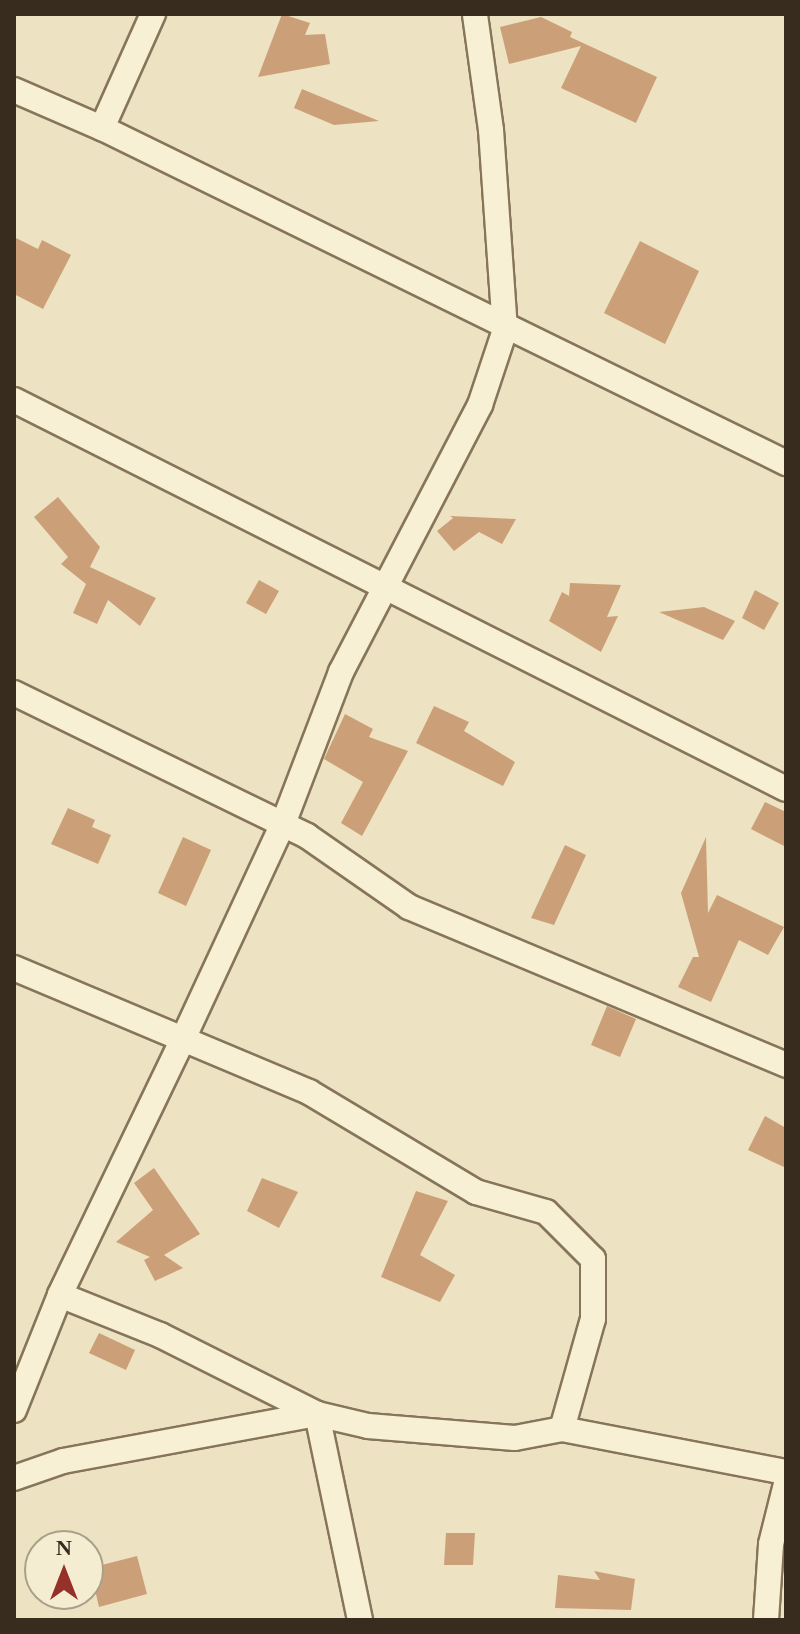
<!DOCTYPE html>
<style>
body{margin:0}
#map{position:relative;width:800px;height:1634px;overflow:hidden;background:#ede3c2;font-family:Georgia,serif}
div>[style]{position:absolute}
.building>*{inset:0;background:#cba078}
.roads{filter:drop-shadow(2px 0 #877559) drop-shadow(-2px 0 #877559) drop-shadow(0 2px #877559) drop-shadow(0 -2px #877559)}
.minor>*{height:24px;margin:-12px;padding:0 12px;transform-origin:12px;border-radius:12px;background:#f8f0d5}
span{translate:-50% -50%;white-space:nowrap;text-align:center;line-height:1.15;-webkit-text-stroke:6px #f5edd1;paint-order:stroke}
.frame{position:absolute;inset:0;border:16px solid #372c1d;pointer-events:none}
.north{position:absolute;left:24px;top:1530px;width:80px;height:80px;box-sizing:border-box;background:#f5edd1;border:2px solid #a9a089;border-radius:50%;rotate:0deg;font-size:22px;font-weight:700;line-height:32px;text-align:center;color:#372c1d}
.north::after{content:'';display:block;margin:auto;width:28px;height:36px;background:#96302a;clip-path:polygon(50% 0,100% 100%,50% 72%,0 100%)}
</style>
<div id="map">
<div class="building">
<i style="clip-path:polygon(282px 14px,310px 23px,305px 35px,325px 34px,330px 64px,258px 77px)"></i>
<i style="clip-path:polygon(541px 17px,572px 32px,570px 37px,657px 77px,636px 123px,561px 88px,581px 46px,509px 64px,500px 27px)"></i>
<i style="clip-path:polygon(302px 89px,379px 121px,334px 125px,294px 108px)"></i>
<i style="clip-path:polygon(14px 237px,38px 249px,42px 240px,71px 255px,43px 309px,14px 294px)"></i>
<i style="clip-path:polygon(640px 241px,699px 271px,665px 344px,604px 313px)"></i>
<i style="clip-path:polygon(58px 497px,100px 547px,90px 567px,156px 598px,140px 626px,108px 600px,97px 624px,73px 613px,86px 584px,61px 564px,68px 557px,34px 517px)"></i>
<i style="clip-path:polygon(450px 516px,473px 517px,516px 519px,502px 544px,479px 532px,454px 551px,437px 531px,453px 518px)"></i>
<i style="clip-path:polygon(259px 580px,279px 591px,266px 614px,246px 603px)"></i>
<i style="clip-path:polygon(570px 583px,621px 585px,607px 617px,618px 616px,601px 652px,549px 621px,562px 592px,569px 596px)"></i>
<i style="clip-path:polygon(755px 590px,779px 603px,764px 630px,742px 618px)"></i>
<i style="clip-path:polygon(704px 607px,735px 621px,723px 640px,659px 612px)"></i>
<i style="clip-path:polygon(434px 706px,469px 722px,464px 731px,515px 762px,503px 786px,416px 743px)"></i>
<i style="clip-path:polygon(345px 714px,373px 729px,369px 737px,408px 751px,362px 836px,341px 823px,363px 782px,324px 759px)"></i>
<i style="clip-path:polygon(765px 802px,786px 812px,786px 847px,751px 829px)"></i>
<i style="clip-path:polygon(68px 808px,95px 820px,92px 827px,111px 835px,98px 864px,51px 844px)"></i>
<i style="clip-path:polygon(183px 837px,211px 850px,186px 906px,158px 893px)"></i>
<i style="clip-path:polygon(706px 837px,708px 913px,717px 895px,784px 927px,768px 955px,739px 940px,711px 1002px,678px 987px,693px 957px,699px 957px,681px 893px)"></i>
<i style="clip-path:polygon(565px 845px,586px 855px,554px 925px,531px 918px)"></i>
<i style="clip-path:polygon(607px 1006px,636px 1019px,620px 1057px,591px 1045px)"></i>
<i style="clip-path:polygon(765px 1116px,786px 1128px,786px 1168px,748px 1150px)"></i>
<i style="clip-path:polygon(154px 1168px,200px 1234px,164px 1255px,183px 1268px,155px 1281px,144px 1260px,150px 1257px,116px 1242px,153px 1210px,134px 1183px)"></i>
<i style="clip-path:polygon(262px 1178px,298px 1192px,279px 1228px,247px 1211px)"></i>
<i style="clip-path:polygon(416px 1191px,448px 1201px,420px 1255px,455px 1275px,440px 1302px,381px 1277px)"></i>
<i style="clip-path:polygon(99px 1333px,135px 1350px,126px 1370px,89px 1353px)"></i>
<i style="clip-path:polygon(446px 1533px,475px 1533px,473px 1565px,444px 1565px)"></i>
<i style="clip-path:polygon(137px 1556px,147px 1594px,99px 1607px,90px 1568px)"></i>
<i style="clip-path:polygon(594px 1571px,635px 1579px,631px 1610px,555px 1608px,558px 1575px,600px 1580px)"></i>
</div>
<div class="roads">
<div class="minor">
<i style="left:14px;top:90px;width:96px;rotate:23.4deg"></i>
<i style="left:102px;top:128px;width:762px;rotate:26.09deg"></i>
<i style="left:102px;top:128px;width:125px;rotate:-65.9deg"></i>
<i style="left:14px;top:400px;width:864px;rotate:26.74deg"></i>
<i style="left:14px;top:693px;width:326px;rotate:26deg"></i>
<i style="left:307px;top:836px;width:124px;rotate:34.8deg"></i>
<i style="left:409px;top:907px;width:409px;rotate:22.7deg"></i>
<i style="left:14px;top:968px;width:183px;rotate:22.8deg"></i>
<i style="left:183px;top:1039px;width:237px;rotate:-65.1deg"></i>
<i style="left:283px;top:824px;width:163px;rotate:-69.1deg"></i>
<i style="left:341px;top:672px;width:301px;rotate:-62.5deg"></i>
<i style="left:480px;top:405px;width:79px;rotate:-71.6deg"></i>
<i style="left:505px;top:330px;width:200px;rotate:-94deg"></i>
<i style="left:491px;top:130px;width:117px;rotate:-97.9deg"></i>
<i style="left:14px;top:1410px;width:124px;rotate:-68.2deg"></i>
<i style="left:562px;top:1429px;width:114px;rotate:-74.3deg"></i>
<i style="left:593px;top:1319px;width:60px;rotate:-90deg"></i>
<i style="left:593px;top:1259px;width:66px;rotate:-135deg"></i>
<i style="left:546px;top:1212px;width:73px;rotate:-164.1deg"></i>
<i style="left:476px;top:1192px;width:195px;rotate:-149.1deg"></i>
<i style="left:309px;top:1092px;width:137px;rotate:-157.2deg"></i>
<i style="left:183px;top:1039px;width:284px;rotate:115.7deg"></i>
<i style="left:60px;top:1295px;width:108px;rotate:21.8deg"></i>
<i style="left:160px;top:1335px;width:176px;rotate:26.7deg"></i>
<i style="left:317px;top:1414px;width:52px;rotate:13.2deg"></i>
<i style="left:368px;top:1426px;width:147px;rotate:4.7deg"></i>
<i style="left:515px;top:1438px;width:48px;rotate:-10.8deg"></i>
<i style="left:562px;top:1429px;width:228px;rotate:10.9deg"></i>
<i style="left:14px;top:1478px;width:52px;rotate:-19.1deg"></i>
<i style="left:63px;top:1461px;width:258px;rotate:-10.5deg"></i>
<i style="left:317px;top:1414px;width:210px;rotate:78.2deg"></i>
<i style="left:766px;top:1620px;width:76px;rotate:-86.2deg"></i>
<i style="left:771px;top:1544px;width:62px;rotate:-76deg"></i>
</div>
</div>
<div class="frame"></div>
<div class="north">N</div>
</div>
